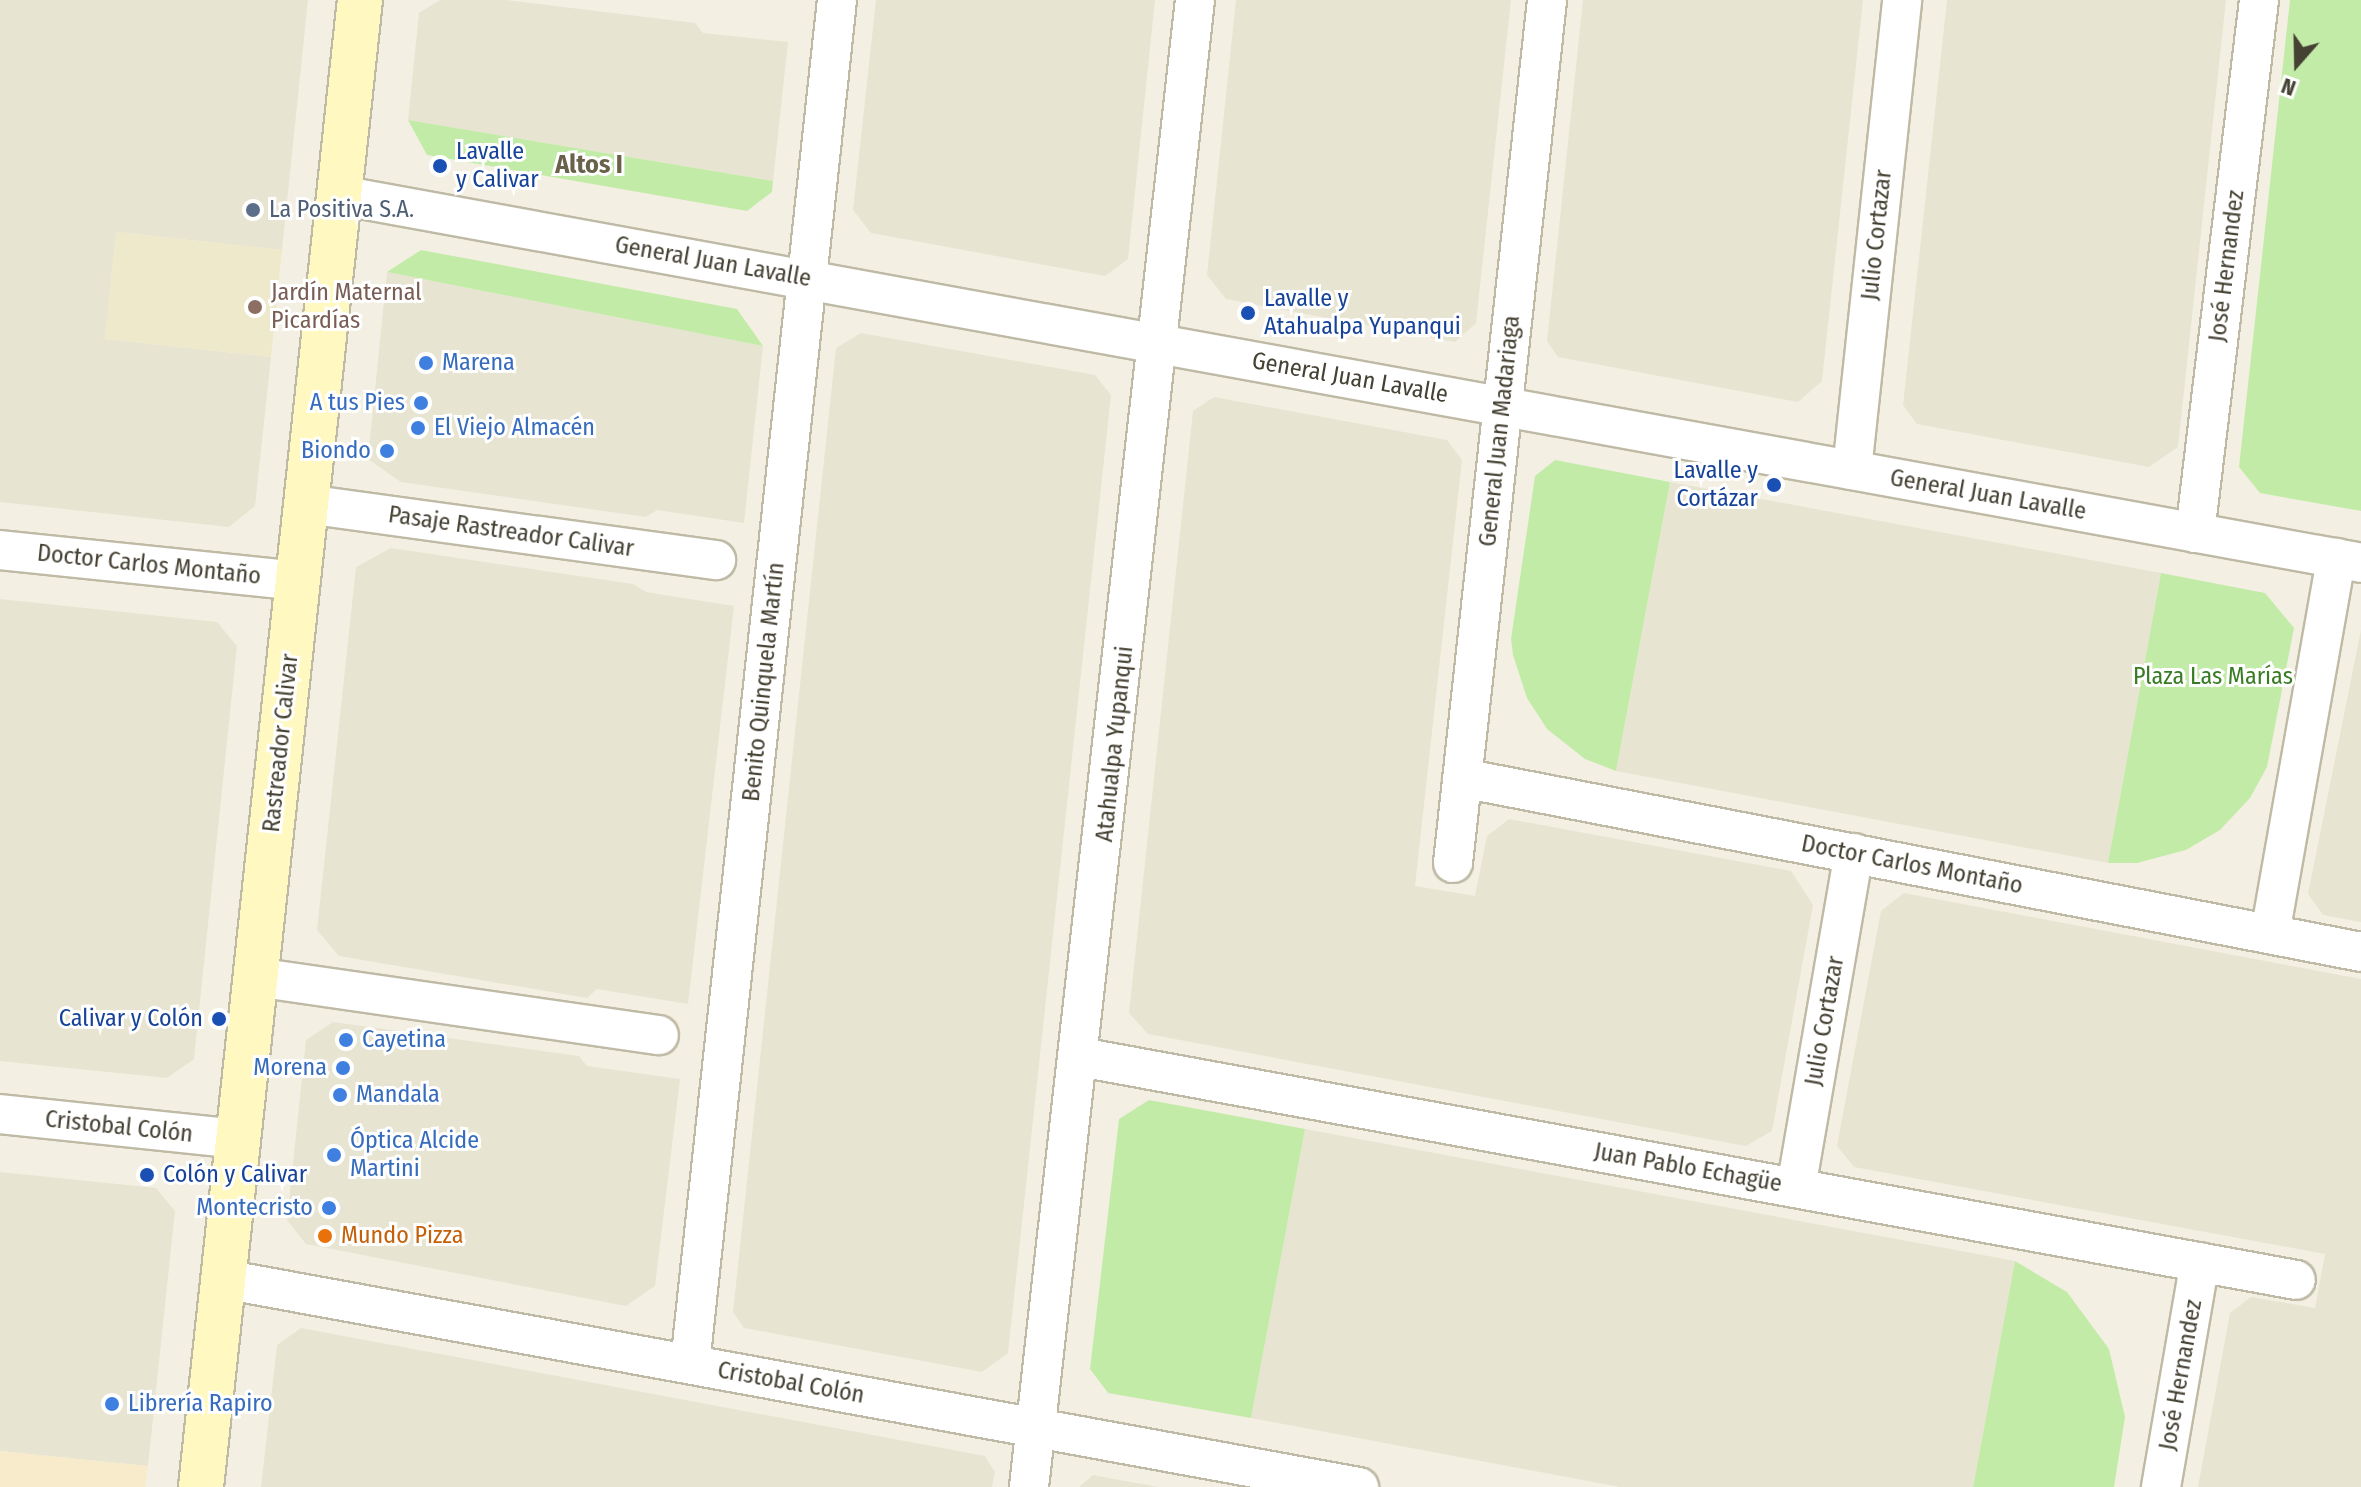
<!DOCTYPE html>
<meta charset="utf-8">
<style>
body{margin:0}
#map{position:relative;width:2361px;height:1487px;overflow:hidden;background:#f3f0e3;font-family:"Fira Sans Condensed",sans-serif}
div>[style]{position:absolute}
.residential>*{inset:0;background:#e7e4d1}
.commercial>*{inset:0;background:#f7ebcc}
.education>*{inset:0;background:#eee9cb}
.green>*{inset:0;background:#c3eba8}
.roads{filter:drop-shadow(2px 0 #bfbaa5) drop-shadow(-2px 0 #bfbaa5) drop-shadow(0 2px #bfbaa5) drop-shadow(0 -2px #bfbaa5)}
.street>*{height:38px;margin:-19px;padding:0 19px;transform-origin:19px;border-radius:19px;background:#fff}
.secondary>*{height:44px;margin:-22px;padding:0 22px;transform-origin:22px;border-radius:22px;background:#fff9c1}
.dots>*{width:22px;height:22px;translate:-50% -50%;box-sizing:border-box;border:4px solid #fff;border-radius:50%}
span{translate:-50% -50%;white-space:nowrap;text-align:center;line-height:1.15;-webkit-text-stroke:6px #fff;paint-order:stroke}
.transit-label{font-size:24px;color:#164399}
.left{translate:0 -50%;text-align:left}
.right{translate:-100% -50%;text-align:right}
.service-label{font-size:24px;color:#4e5e75}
.street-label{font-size:24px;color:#454133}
.education-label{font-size:24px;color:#785e54}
.shop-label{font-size:24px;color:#366cbe}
.park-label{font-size:24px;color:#377b22}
.food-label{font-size:24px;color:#c56008}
.neighbourhood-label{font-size:26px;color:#696149;font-weight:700}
.north{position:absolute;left:2257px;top:24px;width:80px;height:80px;-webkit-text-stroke:6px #fff;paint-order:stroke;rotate:200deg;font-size:22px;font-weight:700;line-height:32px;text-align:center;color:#454133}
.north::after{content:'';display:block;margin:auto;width:28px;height:36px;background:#454133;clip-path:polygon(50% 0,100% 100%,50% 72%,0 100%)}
</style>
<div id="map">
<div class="residential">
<i style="clip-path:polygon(0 0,308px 0,282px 250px,116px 232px,105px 339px,271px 357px,255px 506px,229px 527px,0 502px)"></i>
<i style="clip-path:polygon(440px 0,506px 0,695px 23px,703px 33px,788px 42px,773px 181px,408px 120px,419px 13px)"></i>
<i style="clip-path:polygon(876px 0,1155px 0,1128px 259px,1105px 276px,871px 233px,853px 210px)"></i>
<i style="clip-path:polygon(1236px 0,1511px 0,1476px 323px,1455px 342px,1226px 299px,1207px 275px)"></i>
<i style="clip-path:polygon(1583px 0,1863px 0,1822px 381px,1798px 402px,1558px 357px,1547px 341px)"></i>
<i style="clip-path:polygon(1947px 0,2226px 0,2178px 447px,2149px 467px,1917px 424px,1903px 405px)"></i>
<i style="clip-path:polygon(387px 272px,763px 346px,744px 523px,657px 510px,646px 517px,401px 482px,368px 459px)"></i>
<i style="clip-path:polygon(861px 333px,1095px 375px,1111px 395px,1008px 1353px,982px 1372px,744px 1328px,733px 1312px,836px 348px)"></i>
<i style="clip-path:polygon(1214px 397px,1447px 440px,1462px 460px,1415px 886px,1475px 896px,1487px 836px,1509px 819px,1791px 871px,1813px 905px,1772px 1131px,1746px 1146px,1713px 1140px,1148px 1034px,1129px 1013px,1193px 411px)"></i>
<i style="clip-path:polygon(1670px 482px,2161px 573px,2108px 863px,1616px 771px)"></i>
<i style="clip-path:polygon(391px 548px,633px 584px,646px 592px,734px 606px,688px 1004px,597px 989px,587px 998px,339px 956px,317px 930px,356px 567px)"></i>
<i style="clip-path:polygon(0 599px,217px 622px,237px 646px,194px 1059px,167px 1078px,0 1061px)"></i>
<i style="clip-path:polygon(2361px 630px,2361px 922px,2323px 915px,2308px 894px)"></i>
<i style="clip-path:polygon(1904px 893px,2361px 979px,2361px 1487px,2198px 1487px,2230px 1313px,2251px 1297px,2315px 1308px,2325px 1254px,1854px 1167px,1837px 1146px,1881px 911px)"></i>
<i style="clip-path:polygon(333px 1022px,579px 1056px,587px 1066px,680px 1079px,655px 1286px,626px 1306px,306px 1244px,287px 1220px,306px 1040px)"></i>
<i style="clip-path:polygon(1305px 1129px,2015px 1261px,1973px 1487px,1620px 1487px,1251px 1418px)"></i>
<i style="clip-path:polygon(0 1172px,156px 1188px,175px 1211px,148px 1466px,0 1451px)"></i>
<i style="clip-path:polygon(301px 1328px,985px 1456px,995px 1472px,992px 1487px,261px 1487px,277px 1345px)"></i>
<i style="clip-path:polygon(1093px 1475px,1125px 1481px,1159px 1487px,1079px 1487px)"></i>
</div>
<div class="commercial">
<i style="clip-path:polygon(0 1451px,148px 1466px,145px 1487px,0 1487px)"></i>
</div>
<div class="education">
<i style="clip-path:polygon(116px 232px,282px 250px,271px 357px,105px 339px)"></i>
</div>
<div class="green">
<i style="clip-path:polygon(2290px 0,2361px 0,2361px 511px,2260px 493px,2239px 467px)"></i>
<i style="clip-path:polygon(408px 120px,773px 181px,772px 192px,747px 211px,427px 155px)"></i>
<i style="clip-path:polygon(421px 250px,737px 309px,763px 346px,387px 272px)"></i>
<i style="clip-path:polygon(1555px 460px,1670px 482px,1616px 771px,1585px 759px,1547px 729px,1527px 698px,1513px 655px,1511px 639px,1535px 476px)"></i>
<i style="clip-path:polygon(2161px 573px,2265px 593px,2294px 628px,2267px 767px,2250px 798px,2220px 830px,2186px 850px,2137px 863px,2108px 863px)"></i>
<i style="clip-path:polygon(1149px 1100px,1305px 1129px,1251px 1418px,1108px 1393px,1090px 1369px,1119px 1119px)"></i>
<i style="clip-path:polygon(2015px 1261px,2067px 1292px,2109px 1349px,2125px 1417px,2114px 1487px,1973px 1487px)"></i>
</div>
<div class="roads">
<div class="street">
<i style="left:339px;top:195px;width:2055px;rotate:10.31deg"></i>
<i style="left:1852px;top:470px;width:473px;rotate:-83.9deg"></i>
<i style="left:306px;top:504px;width:414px;rotate:7.8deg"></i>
<i style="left:2195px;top:533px;width:537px;rotate:-83.15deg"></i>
<i style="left:0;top:550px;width:300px;rotate:5.9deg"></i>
<i style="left:1462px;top:778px;width:916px;rotate:10.95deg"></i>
<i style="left:1453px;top:863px;width:868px;rotate:-83.78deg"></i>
<i style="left:2270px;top:934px;width:382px;rotate:-80deg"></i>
<i style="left:255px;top:977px;width:408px;rotate:8.2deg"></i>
<i style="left:1080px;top:1057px;width:1236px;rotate:10.39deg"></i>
<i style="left:0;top:1114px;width:239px;rotate:6deg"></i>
<i style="left:1796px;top:1188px;width:340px;rotate:-80.2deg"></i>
<i style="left:223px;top:1279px;width:1155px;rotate:10.38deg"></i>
<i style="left:690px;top:1364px;width:1372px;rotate:-83.85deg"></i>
<i style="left:1029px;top:1487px;width:1496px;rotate:-83.63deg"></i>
<i style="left:2161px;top:1487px;width:228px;rotate:-80.2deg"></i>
</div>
<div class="secondary">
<i style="left:201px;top:1487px;width:1495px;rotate:-83.9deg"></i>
</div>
</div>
<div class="dots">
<i style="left:440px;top:166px;background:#1a4fb4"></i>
<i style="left:253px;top:210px;background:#5c6f8a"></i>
<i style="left:255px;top:307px;background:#8d6e63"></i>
<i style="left:1248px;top:313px;background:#1a4fb4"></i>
<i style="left:426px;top:363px;background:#3f7fe0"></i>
<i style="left:421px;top:403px;background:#3f7fe0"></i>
<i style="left:418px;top:428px;background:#3f7fe0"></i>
<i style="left:387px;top:451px;background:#3f7fe0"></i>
<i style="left:1774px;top:485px;background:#1a4fb4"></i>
<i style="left:219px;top:1019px;background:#1a4fb4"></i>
<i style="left:346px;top:1040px;background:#3f7fe0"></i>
<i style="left:343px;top:1068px;background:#3f7fe0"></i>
<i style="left:340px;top:1095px;background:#3f7fe0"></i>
<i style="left:334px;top:1155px;background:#3f7fe0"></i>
<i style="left:147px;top:1175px;background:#1a4fb4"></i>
<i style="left:329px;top:1208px;background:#3f7fe0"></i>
<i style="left:325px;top:1236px;background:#e8710a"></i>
<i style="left:112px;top:1404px;background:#3f7fe0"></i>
</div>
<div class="transit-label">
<span class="left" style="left:456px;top:166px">Lavalle<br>y Calivar</span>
<span class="left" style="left:1264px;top:313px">Lavalle y<br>Atahualpa Yupanqui</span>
<span class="right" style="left:1758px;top:485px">Lavalle y<br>Cortázar</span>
<span class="right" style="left:203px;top:1019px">Calivar y Colón</span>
<span class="left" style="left:163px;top:1175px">Colón y Calivar</span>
</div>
<div class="service-label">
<span class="left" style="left:269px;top:210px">La Positiva S.A.</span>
</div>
<div class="street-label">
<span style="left:1877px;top:235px;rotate:-84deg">Julio Cortazar</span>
<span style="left:713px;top:262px;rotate:10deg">General Juan Lavalle</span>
<span style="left:2227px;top:266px;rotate:-83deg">José Hernandez</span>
<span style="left:1350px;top:378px;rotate:10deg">General Juan Lavalle</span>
<span style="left:1500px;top:431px;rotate:-84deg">General Juan Madariaga</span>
<span style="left:1988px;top:495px;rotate:10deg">General Juan Lavalle</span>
<span style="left:511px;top:532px;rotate:8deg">Pasaje Rastreador Calivar</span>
<span style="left:149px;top:565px;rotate:6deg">Doctor Carlos Montaño</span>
<span style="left:764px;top:682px;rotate:-84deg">Benito Quinquela Martín</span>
<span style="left:281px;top:743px;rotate:-84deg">Rastreador Calivar</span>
<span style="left:1115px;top:744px;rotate:-84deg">Atahualpa Yupanqui</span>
<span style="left:1912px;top:865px;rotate:11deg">Doctor Carlos Montaño</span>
<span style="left:1825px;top:1021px;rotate:-80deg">Julio Cortazar</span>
<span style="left:119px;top:1127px;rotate:6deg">Cristobal Colón</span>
<span style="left:1688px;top:1168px;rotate:10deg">Juan Pablo Echagüe</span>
<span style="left:2181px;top:1375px;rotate:-80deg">José Hernandez</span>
<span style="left:791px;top:1383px;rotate:10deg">Cristobal Colón</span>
</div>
<div class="education-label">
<span class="left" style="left:271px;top:307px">Jardín Maternal<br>Picardías</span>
</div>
<div class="shop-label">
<span class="left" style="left:442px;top:363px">Marena</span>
<span class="right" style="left:405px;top:403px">A tus Pies</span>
<span class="left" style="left:434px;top:428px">El Viejo Almacén</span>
<span class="right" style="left:371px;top:451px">Biondo</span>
<span class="left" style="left:362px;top:1040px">Cayetina</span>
<span class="right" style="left:327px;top:1068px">Morena</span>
<span class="left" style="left:356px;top:1095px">Mandala</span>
<span class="left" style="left:350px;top:1155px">Óptica Alcide<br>Martini</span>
<span class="right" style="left:313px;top:1208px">Montecristo</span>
<span class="left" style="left:128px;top:1404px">Librería Rapiro</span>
</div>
<div class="park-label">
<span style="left:2213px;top:677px">Plaza Las Marías</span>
</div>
<div class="food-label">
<span class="left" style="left:341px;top:1236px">Mundo Pizza</span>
</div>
<div class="neighbourhood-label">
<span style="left:589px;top:165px">Altos I</span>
</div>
<div class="north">N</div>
</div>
